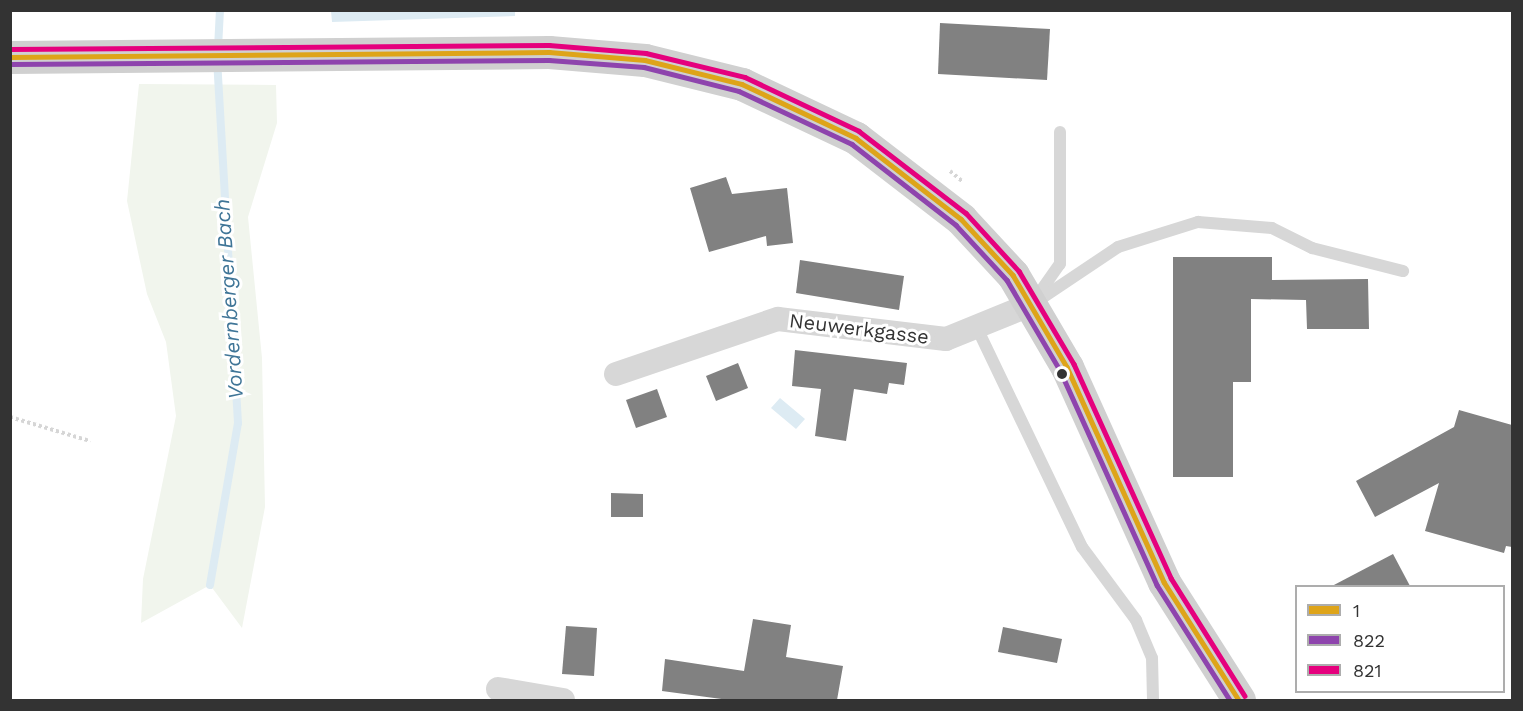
<!DOCTYPE html>
<style>
body{margin:0}
#map{position:relative;width:1523px;height:711px;overflow:hidden;background:#fff;font-family:"Work Sans",sans-serif}
div>[style]{position:absolute}
.green>*{inset:0;background:#f1f5ed}
.water>*{inset:0;background:#ddebf3}
.stream>*{height:8px;margin:-4px;padding:0 4px;transform-origin:4px;border-radius:4px;background:#ddebf3}
.building>*{inset:0;background:#818181}
.path>*{height:4px;margin-top:-2px;transform-origin:0;background:repeating-linear-gradient(90deg,#d6d6d6 0 3px,transparent 0 6px)}
.lane>*{height:12px;margin:-6px;padding:0 6px;transform-origin:6px;border-radius:6px;background:#d7d7d7}
.street>*{height:24px;margin:-12px;padding:0 12px;transform-origin:12px;border-radius:12px;background:#d7d7d7}
.secondary>*{height:33px;margin:-16.5px;padding:0 16.5px;transform-origin:16.5px;border-radius:16.5px;background:#d0d0d0}
.bus-1>*{height:4.5px;margin:-2.25px;padding:0 2.25px;transform-origin:2.25px;border-radius:2.25px;background:#dea419}
.bus-2>*{height:4.5px;margin:-2.25px;padding:0 2.25px;transform-origin:2.25px;border-radius:2.25px;background:#8e44ad}
.bus-3>*{height:4.5px;margin:-2.25px;padding:0 2.25px;transform-origin:2.25px;border-radius:2.25px;background:#e5007d}
.dots>*{width:16px;height:16px;translate:-50% -50%;box-sizing:border-box;border:3px solid #fff;border-radius:50%}
span{translate:-50% -50%;white-space:nowrap;text-align:center;line-height:1.15;-webkit-text-stroke:6px #fff;paint-order:stroke}
.street-label{font-size:20px;color:#333}
.water-label{font-size:21px;color:#3f7597;font-style:italic}
.frame{position:absolute;inset:0;border:12px solid #333;pointer-events:none}
.legend{position:absolute;left:1295px;top:585px;width:210px;height:108px;box-sizing:border-box;background:#fff;border:2px solid #adadad;margin:0;padding:8px 10px;list-style:none;font-size:18px;color:#333}
.legend li{display:flex;align-items:center;gap:12px;height:30px}
.legend b{width:30px;border:2px solid #adadad}
</style>
<div id="map">
<div class="green">
<i style="clip-path:polygon(139px 84px,276px 85px,277px 123px,248px 217px,262px 358px,265px 507px,242px 628px,210px 585px,141px 623px,143px 579px,176px 416px,166px 342px,147px 294px,127px 201px)"></i>
</div>
<div class="water">
<i style="clip-path:polygon(515px 11px,515px 16px,332px 22px,331px 11px)"></i>
<i style="clip-path:polygon(780px 398px,805px 419px,796px 429px,771px 408px)"></i>
</div>
<div class="stream">
<i style="left:218px;top:48px;width:38px;rotate:-87deg"></i>
<i style="left:210px;top:585px;width:164px;rotate:-80.2deg"></i>
<i style="left:238px;top:423px;width:361px;rotate:-93.3deg"></i>
</div>
<div class="building">
<i style="clip-path:polygon(940px 23px,1050px 29px,1047px 80px,938px 74px)"></i>
<i style="clip-path:polygon(726px 177px,732px 194px,787px 188px,793px 243px,767px 246px,766px 236px,709px 252px,690px 188px)"></i>
<i style="clip-path:polygon(1173px 257px,1272px 257px,1272px 280px,1368px 279px,1369px 329px,1307px 329px,1306px 300px,1251px 299px,1251px 382px,1233px 382px,1233px 477px,1173px 477px)"></i>
<i style="clip-path:polygon(800px 260px,904px 276px,899px 310px,796px 293px)"></i>
<i style="clip-path:polygon(795px 350px,907px 363px,904px 385px,889px 383px,887px 394px,854px 389px,846px 441px,815px 436px,821px 389px,792px 386px)"></i>
<i style="clip-path:polygon(738px 363px,748px 388px,716px 401px,706px 376px)"></i>
<i style="clip-path:polygon(657px 389px,667px 417px,636px 428px,626px 400px)"></i>
<i style="clip-path:polygon(1459px 410px,1512px 425px,1512px 547px,1506px 546px,1504px 553px,1425px 531px,1439px 483px,1375px 517px,1356px 481px,1454px 427px)"></i>
<i style="clip-path:polygon(611px 493px,643px 494px,643px 517px,611px 517px)"></i>
<i style="clip-path:polygon(1393px 554px,1410px 586px,1332px 586px)"></i>
<i style="clip-path:polygon(753px 619px,791px 625px,786px 657px,843px 666px,837px 700px,729px 700px,662px 691px,665px 659px,744px 671px)"></i>
<i style="clip-path:polygon(566px 626px,597px 628px,594px 676px,562px 674px)"></i>
<i style="clip-path:polygon(1003px 627px,1062px 639px,1057px 663px,998px 652px)"></i>
</div>
<div class="path">
<i style="left:950px;top:171px;width:16px;rotate:40deg"></i>
<i style="left:10px;top:417px;width:84px;rotate:16.7deg"></i>
</div>
<div class="lane">
<i style="left:1038px;top:295px;width:38px;rotate:-55deg"></i>
<i style="left:1060px;top:264px;width:132px;rotate:-90deg"></i>
<i style="left:1033px;top:304px;width:102px;rotate:-33.8deg"></i>
<i style="left:1118px;top:247px;width:84px;rotate:-17.4deg"></i>
<i style="left:1198px;top:222px;width:74px;rotate:4.6deg"></i>
<i style="left:1272px;top:228px;width:45px;rotate:26.6deg"></i>
<i style="left:1312px;top:248px;width:94px;rotate:14.2deg"></i>
<i style="left:977px;top:328px;width:243px;rotate:64.4deg"></i>
<i style="left:1082px;top:547px;width:91px;rotate:53.5deg"></i>
<i style="left:1136px;top:620px;width:41px;rotate:67.2deg"></i>
<i style="left:1152px;top:658px;width:42px;rotate:88.6deg"></i>
</div>
<div class="street">
<i style="left:616px;top:374px;width:171px;rotate:-18.8deg"></i>
<i style="left:778px;top:319px;width:169px;rotate:6.8deg"></i>
<i style="left:946px;top:339px;width:93px;rotate:-22.1deg"></i>
<i style="left:498px;top:689px;width:66px;rotate:9.6deg"></i>
</div>
<div class="secondary">
<i style="left:10px;top:57px;width:539px;rotate:-0.53deg"></i>
<i style="left:549px;top:52px;width:96px;rotate:4.8deg"></i>
<i style="left:645px;top:60px;width:100px;rotate:13.9deg"></i>
<i style="left:742px;top:84px;width:126px;rotate:25.3deg"></i>
<i style="left:856px;top:138px;width:133px;rotate:37.6deg"></i>
<i style="left:961px;top:219px;width:76px;rotate:47.1deg"></i>
<i style="left:1013px;top:275px;width:107px;rotate:59.6deg"></i>
<i style="left:1067px;top:367px;width:236px;rotate:65.7deg"></i>
<i style="left:1164px;top:582px;width:140px;rotate:57.6deg"></i>
</div>
<div class="bus-1">
<i style="left:10px;top:57px;width:539px;rotate:-0.53deg"></i>
<i style="left:549px;top:52px;width:96px;rotate:4.8deg"></i>
<i style="left:645px;top:60px;width:100px;rotate:13.9deg"></i>
<i style="left:742px;top:84px;width:126px;rotate:25.3deg"></i>
<i style="left:856px;top:138px;width:133px;rotate:37.6deg"></i>
<i style="left:961px;top:219px;width:76px;rotate:47.1deg"></i>
<i style="left:1013px;top:275px;width:107px;rotate:59.6deg"></i>
<i style="left:1067px;top:367px;width:236px;rotate:65.7deg"></i>
<i style="left:1164px;top:582px;width:140px;rotate:57.6deg"></i>
</div>
<div class="bus-2">
<i style="left:10px;top:64px;width:539px;rotate:-0.43deg"></i>
<i style="left:549px;top:60px;width:95px;rotate:4.2deg"></i>
<i style="left:644px;top:67px;width:98px;rotate:14.2deg"></i>
<i style="left:739px;top:91px;width:125px;rotate:25.1deg"></i>
<i style="left:852px;top:144px;width:132px;rotate:37.9deg"></i>
<i style="left:956px;top:225px;width:75px;rotate:47.2deg"></i>
<i style="left:1007px;top:280px;width:104px;rotate:59.5deg"></i>
<i style="left:1060px;top:370px;width:236px;rotate:65.7deg"></i>
<i style="left:1157px;top:585px;width:136px;rotate:57.6deg"></i>
</div>
<div class="bus-3">
<i style="left:10px;top:49px;width:539px;rotate:-0.43deg"></i>
<i style="left:549px;top:45px;width:97px;rotate:4.7deg"></i>
<i style="left:646px;top:53px;width:102px;rotate:13.6deg"></i>
<i style="left:745px;top:77px;width:126px;rotate:25.3deg"></i>
<i style="left:859px;top:131px;width:135px;rotate:37.5deg"></i>
<i style="left:966px;top:213px;width:79px;rotate:47.6deg"></i>
<i style="left:1019px;top:271px;width:108px;rotate:59.4deg"></i>
<i style="left:1074px;top:364px;width:235px;rotate:65.6deg"></i>
<i style="left:1171px;top:578px;width:139px;rotate:57.9deg"></i>
</div>
<div class="dots">
<i style="left:1062px;top:374px;background:#333"></i>
</div>
<div class="street-label">
<span style="left:859px;top:329px;rotate:7deg">Neuwerkgasse</span>
</div>
<div class="water-label">
<span style="left:229px;top:299px;rotate:-94deg">Vordernberger Bach</span>
</div>
<div class="frame"></div>
<ul class="legend">
<li><b style="height:8px;background:#dea419"></b>1</li>
<li><b style="height:8px;background:#8e44ad"></b>822</li>
<li><b style="height:8px;background:#e5007d"></b>821</li>
</ul>
</div>
